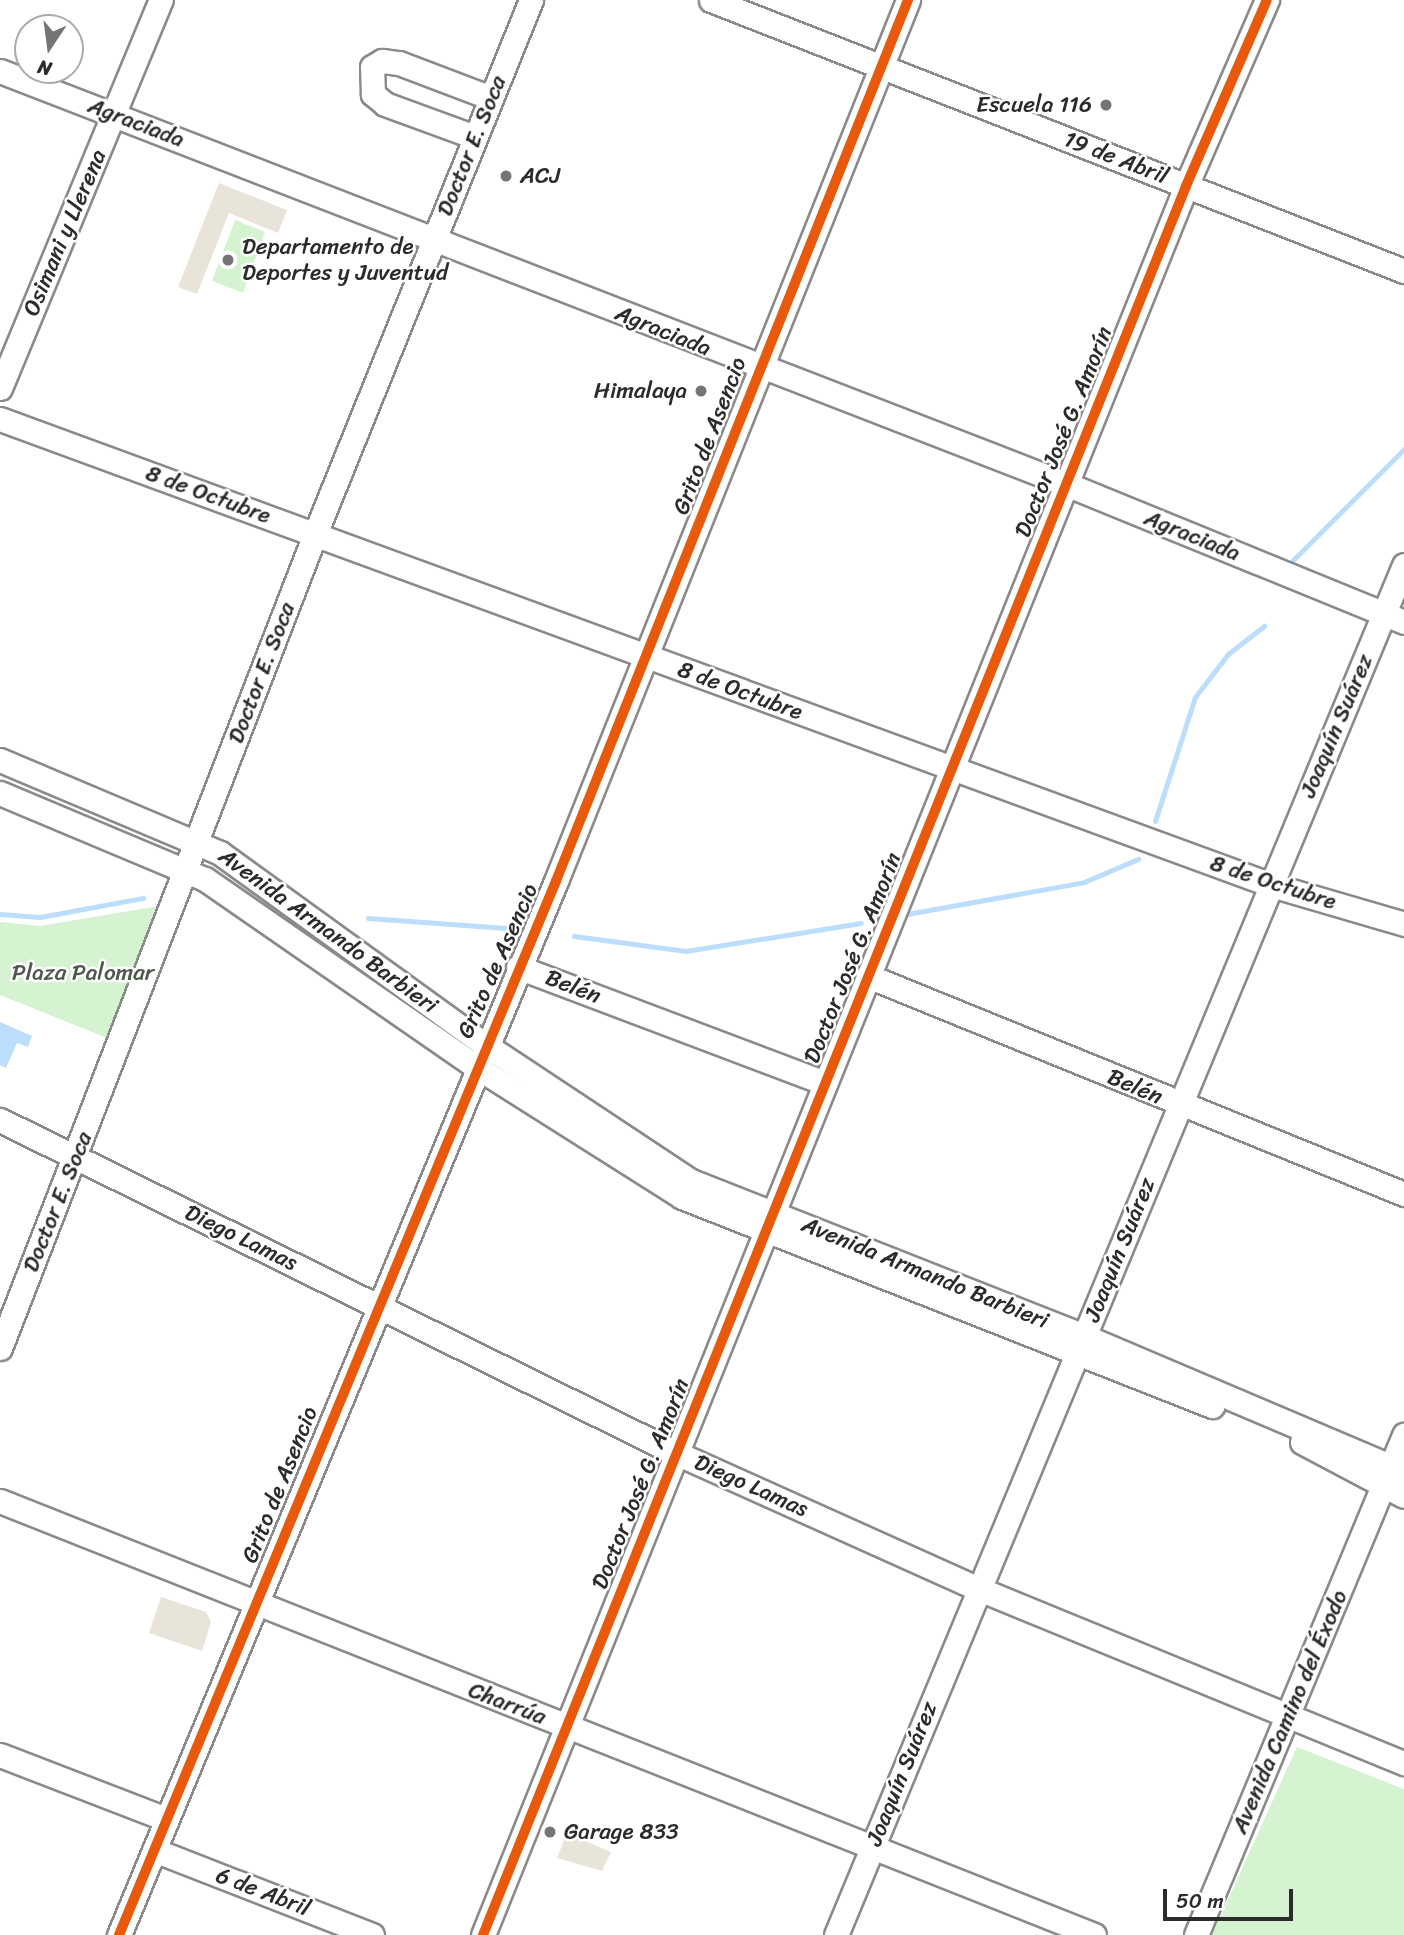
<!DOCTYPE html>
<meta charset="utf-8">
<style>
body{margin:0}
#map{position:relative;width:1404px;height:1935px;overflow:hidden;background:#fff;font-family:Sriracha,sans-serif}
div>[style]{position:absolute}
.green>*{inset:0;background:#d5f2d1}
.water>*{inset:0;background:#bcddfc}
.stream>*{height:5px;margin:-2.5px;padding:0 2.5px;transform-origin:2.5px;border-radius:2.5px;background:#bcddfc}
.building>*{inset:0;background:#e9e4da}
.roads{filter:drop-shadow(2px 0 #8a8a8a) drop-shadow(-2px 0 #8a8a8a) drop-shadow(0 2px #8a8a8a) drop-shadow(0 -2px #8a8a8a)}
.minor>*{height:23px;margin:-11.5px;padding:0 11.5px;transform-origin:11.5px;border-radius:11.5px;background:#fff}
.cycleway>*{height:10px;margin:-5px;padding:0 5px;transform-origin:5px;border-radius:5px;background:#e8590c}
.dots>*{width:19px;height:19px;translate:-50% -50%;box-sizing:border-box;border:4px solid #fff;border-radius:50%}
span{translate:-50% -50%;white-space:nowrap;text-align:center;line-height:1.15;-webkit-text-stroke:5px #fff;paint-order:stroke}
.poi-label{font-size:23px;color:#2b2b2b}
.right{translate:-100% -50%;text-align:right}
.left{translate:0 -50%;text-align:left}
.street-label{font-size:23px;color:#2b2b2b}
.park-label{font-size:23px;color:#4d5a4b}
.north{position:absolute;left:14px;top:14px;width:70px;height:70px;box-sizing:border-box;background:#fff;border:2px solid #aaa;border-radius:50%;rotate:193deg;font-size:19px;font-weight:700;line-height:28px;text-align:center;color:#2b2b2b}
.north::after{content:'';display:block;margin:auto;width:24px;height:32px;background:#757575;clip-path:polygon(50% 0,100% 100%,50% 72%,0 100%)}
.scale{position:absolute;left:1163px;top:1889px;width:130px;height:32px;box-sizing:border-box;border:4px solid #2b2b2b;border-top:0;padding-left:9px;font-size:21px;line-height:24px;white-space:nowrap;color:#2b2b2b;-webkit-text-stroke:5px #fff;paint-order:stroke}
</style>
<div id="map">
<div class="green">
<i style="clip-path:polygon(235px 220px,265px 232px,243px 293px,212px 281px)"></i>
<i style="clip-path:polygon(165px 905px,112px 1040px,0 995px,0 922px,40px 926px)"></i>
<i style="clip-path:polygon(1297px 1747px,1404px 1789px,1404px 1935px,1212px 1935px)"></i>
</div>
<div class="water">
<i style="clip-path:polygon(0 1022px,32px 1036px,28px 1047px,17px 1043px,6px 1068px,0 1065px)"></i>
</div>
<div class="stream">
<i style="left:1293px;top:560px;width:157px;rotate:-45deg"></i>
<i style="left:1155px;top:821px;width:130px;rotate:-72.1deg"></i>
<i style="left:1195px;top:697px;width:54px;rotate:-52.5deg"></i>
<i style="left:1228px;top:654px;width:46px;rotate:-37.9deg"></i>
<i style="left:0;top:914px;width:40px;rotate:4.3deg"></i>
<i style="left:40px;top:917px;width:105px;rotate:-10.5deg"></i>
<i style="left:907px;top:914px;width:180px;rotate:-10.2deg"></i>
<i style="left:1084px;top:882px;width:59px;rotate:-23.1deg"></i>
<i style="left:368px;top:918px;width:152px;rotate:4.1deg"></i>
<i style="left:574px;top:936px;width:113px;rotate:7.6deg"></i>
<i style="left:686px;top:951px;width:177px;rotate:-9.1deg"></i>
</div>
<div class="building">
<i style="clip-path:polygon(219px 183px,287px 210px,278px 233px,229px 213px,197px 294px,178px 287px)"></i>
<i style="clip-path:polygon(161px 1597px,206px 1612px,211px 1622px,202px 1651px,149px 1633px)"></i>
<i style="clip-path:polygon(567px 1833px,611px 1852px,602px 1871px,557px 1858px)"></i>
</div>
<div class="roads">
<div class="minor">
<i style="left:711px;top:0;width:744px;rotate:21.36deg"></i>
<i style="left:0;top:71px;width:1143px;rotate:21.18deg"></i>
<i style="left:1066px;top:484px;width:365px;rotate:22.2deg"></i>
<i style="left:475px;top:137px;width:96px;rotate:-159.9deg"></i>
<i style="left:385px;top:104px;width:16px;rotate:-140deg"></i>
<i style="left:373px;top:94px;width:27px;rotate:-92deg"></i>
<i style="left:372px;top:67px;width:12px;rotate:-31deg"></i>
<i style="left:382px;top:61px;width:17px;rotate:7deg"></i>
<i style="left:399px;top:63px;width:98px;rotate:20.8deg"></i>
<i style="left:0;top:388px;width:420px;rotate:-67.5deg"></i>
<i style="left:0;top:419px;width:1354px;rotate:20.13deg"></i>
<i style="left:1271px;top:885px;width:139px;rotate:16.3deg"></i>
<i style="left:0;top:760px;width:239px;rotate:22.9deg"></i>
<i style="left:220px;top:853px;width:326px;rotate:35.9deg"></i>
<i style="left:484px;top:1044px;width:248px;rotate:33.5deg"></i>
<i style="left:691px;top:1181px;width:422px;rotate:21.5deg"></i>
<i style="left:1084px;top:1336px;width:348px;rotate:23deg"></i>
<i style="left:0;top:793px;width:222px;rotate:22.8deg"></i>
<i style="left:205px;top:879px;width:328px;rotate:34.7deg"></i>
<i style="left:475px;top:1066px;width:245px;rotate:32.3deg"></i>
<i style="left:682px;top:1197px;width:570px;rotate:21.52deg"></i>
<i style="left:518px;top:967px;width:328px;rotate:20.7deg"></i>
<i style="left:868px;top:976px;width:579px;rotate:22.13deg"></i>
<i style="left:0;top:1120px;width:754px;rotate:26.23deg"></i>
<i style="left:676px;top:1453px;width:332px;rotate:24.2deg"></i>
<i style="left:979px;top:1589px;width:459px;rotate:22.3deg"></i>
<i style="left:0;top:1348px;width:873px;rotate:-68.84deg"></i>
<i style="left:315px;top:534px;width:576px;rotate:-67.98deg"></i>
<i style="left:1302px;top:1442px;width:115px;rotate:27.9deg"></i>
<i style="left:0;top:1501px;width:1177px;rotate:21.64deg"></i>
<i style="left:0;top:1755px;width:178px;rotate:21.1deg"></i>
<i style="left:154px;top:1850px;width:234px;rotate:21.3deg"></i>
<i style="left:119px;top:1935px;width:1141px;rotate:-67.48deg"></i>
<i style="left:556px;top:881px;width:949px;rotate:-68.22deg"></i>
<i style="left:483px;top:1935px;width:1885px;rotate:-68.1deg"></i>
<i style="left:1186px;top:186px;width:203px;rotate:-66.5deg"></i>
<i style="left:836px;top:1935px;width:1483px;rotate:-67.48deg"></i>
<i style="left:1196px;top:1935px;width:542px;rotate:-67.41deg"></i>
</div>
</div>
<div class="cycleway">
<i style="left:119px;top:1935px;width:1141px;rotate:-67.48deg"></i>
<i style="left:556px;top:881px;width:949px;rotate:-68.22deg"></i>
<i style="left:483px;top:1935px;width:1885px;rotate:-68.1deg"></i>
<i style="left:1186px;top:186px;width:203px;rotate:-66.5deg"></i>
</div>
<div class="dots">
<i style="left:1106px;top:105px;background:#757575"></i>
<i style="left:506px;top:176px;background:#757575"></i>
<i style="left:228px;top:260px;background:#757575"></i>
<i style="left:701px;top:391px;background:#757575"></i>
<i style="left:550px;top:1832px;background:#757575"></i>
</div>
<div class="poi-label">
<span class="right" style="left:1092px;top:105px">Escuela 116</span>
<span class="left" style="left:520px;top:176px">ACJ</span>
<span class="left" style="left:242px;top:260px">Departamento de<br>Deportes y Juventud</span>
<span class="right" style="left:687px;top:391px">Himalaya</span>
<span class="left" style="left:564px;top:1832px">Garage 833</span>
</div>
<div class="street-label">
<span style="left:136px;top:123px;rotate:21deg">Agraciada</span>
<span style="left:472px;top:146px;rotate:-68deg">Doctor E. Soca</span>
<span style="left:1116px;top:158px;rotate:21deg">19 de Abril</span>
<span style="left:65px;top:233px;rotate:-67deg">Osimani y Llerena</span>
<span style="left:663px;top:331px;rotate:22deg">Agraciada</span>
<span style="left:1064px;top:432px;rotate:-68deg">Doctor José G. Amorín</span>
<span style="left:710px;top:436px;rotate:-69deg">Grito de Asencio</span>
<span style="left:208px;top:495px;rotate:20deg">8 de Octubre</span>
<span style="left:1192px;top:536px;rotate:22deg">Agraciada</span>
<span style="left:262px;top:673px;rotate:-69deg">Doctor E. Soca</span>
<span style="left:740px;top:691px;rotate:20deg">8 de Octubre</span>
<span style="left:1337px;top:726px;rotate:-67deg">Joaquín Suárez</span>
<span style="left:1273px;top:883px;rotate:18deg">8 de Octubre</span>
<span style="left:328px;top:931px;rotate:36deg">Avenida Armando Barbieri</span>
<span style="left:853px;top:958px;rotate:-68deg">Doctor José G. Amorín</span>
<span style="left:498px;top:961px;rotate:-66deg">Grito de Asencio</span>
<span style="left:573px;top:987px;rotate:21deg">Belén</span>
<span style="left:1135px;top:1087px;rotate:23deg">Belén</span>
<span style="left:58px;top:1202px;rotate:-68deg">Doctor E. Soca</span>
<span style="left:241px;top:1238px;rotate:26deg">Diego Lamas</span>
<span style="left:1120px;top:1250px;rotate:-68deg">Joaquín Suárez</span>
<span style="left:925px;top:1273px;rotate:22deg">Avenida Armando Barbieri</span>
<span style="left:641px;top:1484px;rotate:-68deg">Doctor José G. Amorín</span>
<span style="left:280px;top:1485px;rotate:-68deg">Grito de Asencio</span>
<span style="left:751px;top:1486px;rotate:24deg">Diego Lamas</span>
<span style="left:507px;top:1704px;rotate:21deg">Charrúa</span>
<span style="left:1290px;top:1712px;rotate:-67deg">Avenida Camino del Éxodo</span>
<span style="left:902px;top:1774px;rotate:-68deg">Joaquín Suárez</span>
<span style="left:263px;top:1892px;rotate:21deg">6 de Abril</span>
</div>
<div class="park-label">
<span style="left:83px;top:973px">Plaza Palomar</span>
</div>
<div class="north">N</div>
<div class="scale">50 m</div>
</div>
